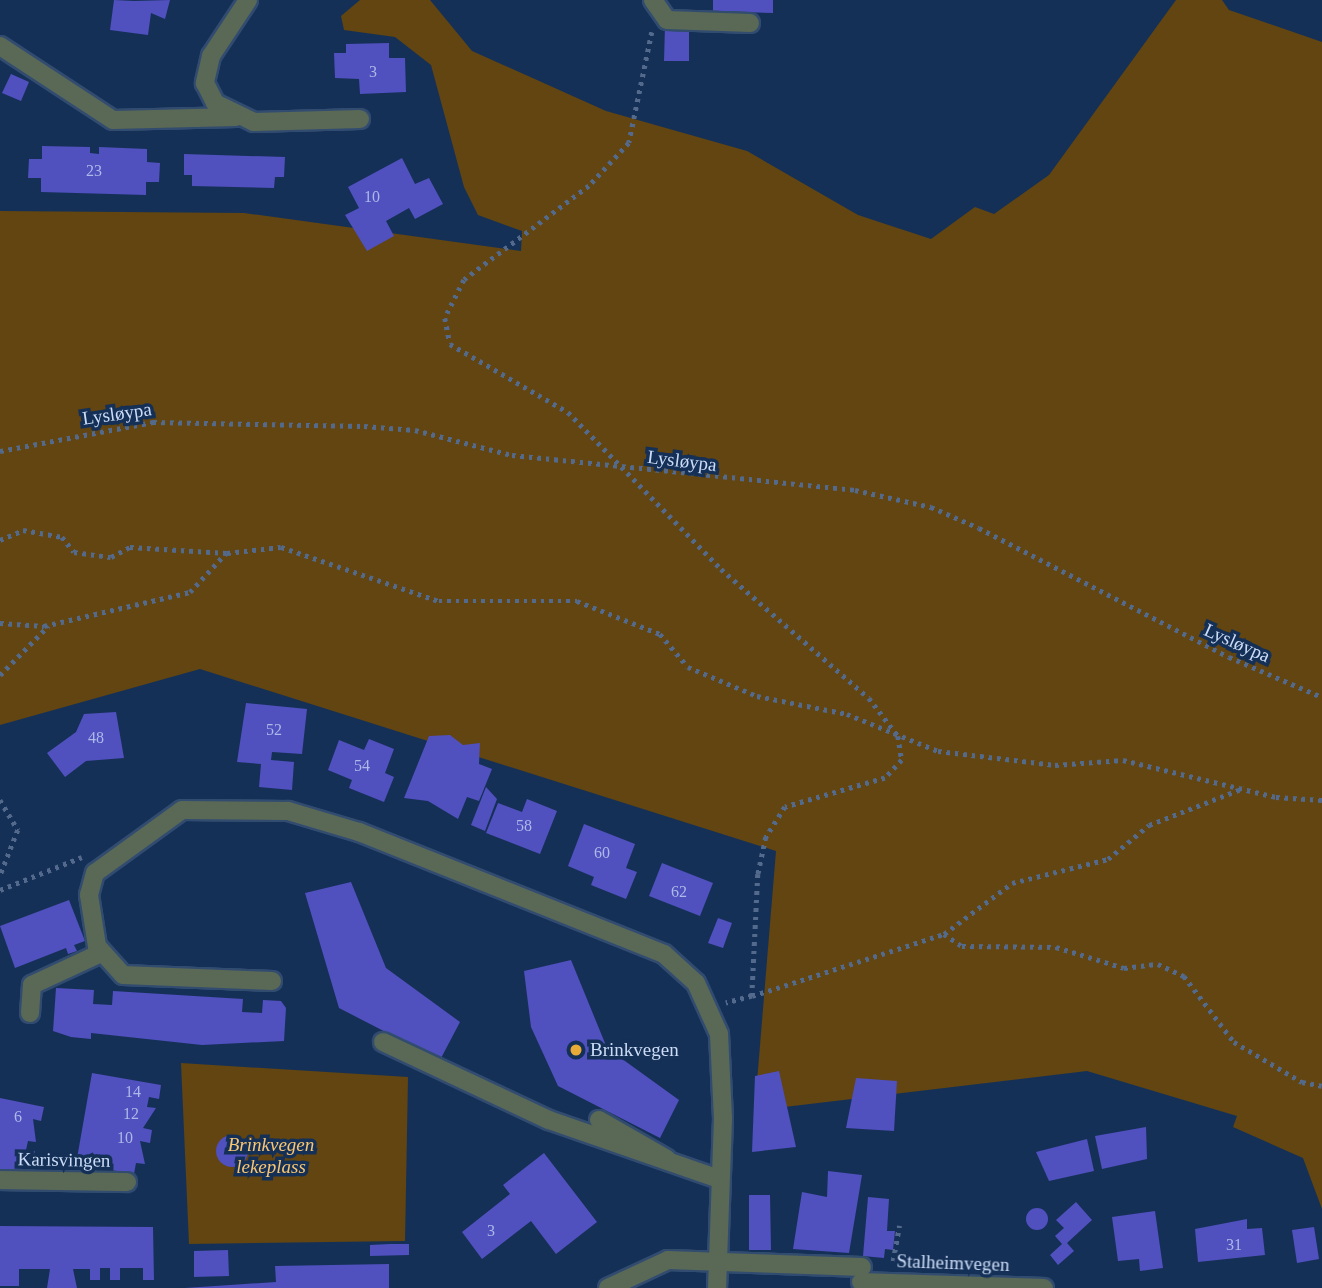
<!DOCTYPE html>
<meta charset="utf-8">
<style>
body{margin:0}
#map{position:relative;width:1322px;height:1288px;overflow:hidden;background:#153057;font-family:Georgia,serif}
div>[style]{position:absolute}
.green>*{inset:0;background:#624510}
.building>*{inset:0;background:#5050be}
.round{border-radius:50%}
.path>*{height:4.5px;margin-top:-2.25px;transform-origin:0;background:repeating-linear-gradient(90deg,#536a8d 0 3.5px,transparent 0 8.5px)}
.roads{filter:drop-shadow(2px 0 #324c70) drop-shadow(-2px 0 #324c70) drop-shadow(0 2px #324c70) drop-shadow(0 -2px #324c70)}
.minor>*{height:18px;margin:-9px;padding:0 9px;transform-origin:9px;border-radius:9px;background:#5a6956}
.dots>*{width:19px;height:19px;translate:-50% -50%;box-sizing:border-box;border:4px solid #153057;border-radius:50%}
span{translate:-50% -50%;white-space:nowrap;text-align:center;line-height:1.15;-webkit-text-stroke:7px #153057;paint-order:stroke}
.number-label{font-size:16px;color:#adb9e8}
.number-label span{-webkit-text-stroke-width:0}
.street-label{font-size:19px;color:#ccdcf6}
.poi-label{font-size:19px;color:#ccdcf6}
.left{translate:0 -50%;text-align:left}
.park-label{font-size:19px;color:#f9c570;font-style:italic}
</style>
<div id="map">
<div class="green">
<i style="clip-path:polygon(360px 0,430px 0,472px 51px,606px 111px,747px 151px,858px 215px,931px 239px,975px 207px,994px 214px,1049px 175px,1176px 0,1222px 0,1229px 10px,1322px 42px,1322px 1209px,1303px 1158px,1233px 1127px,1237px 1116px,1087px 1071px,776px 1108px,756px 1094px,776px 851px,200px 669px,0 725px,0 211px,244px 213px,521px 251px,522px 231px,478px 215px,464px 187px,431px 65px,395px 37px,344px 30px,341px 16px)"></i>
<i style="clip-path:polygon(181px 1063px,408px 1077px,405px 1241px,189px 1244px)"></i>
</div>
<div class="building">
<i style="clip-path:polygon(114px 0,134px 1px,170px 0,165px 19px,151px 13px,148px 35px,110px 30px)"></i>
<i style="clip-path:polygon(713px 0,773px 0,773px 13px,713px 11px)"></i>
<i style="clip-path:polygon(665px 26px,689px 26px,689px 61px,664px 61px)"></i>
<i style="clip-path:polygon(389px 43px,389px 58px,405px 58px,406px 92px,360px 94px,359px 79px,335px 78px,334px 53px,346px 53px,346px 44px)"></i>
<i style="clip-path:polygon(11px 74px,29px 82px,21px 101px,2px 93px)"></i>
<i style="clip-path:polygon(42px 146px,90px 147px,90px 153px,99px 154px,99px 147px,147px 149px,147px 162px,160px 163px,159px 182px,146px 182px,146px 195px,41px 192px,41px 178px,28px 178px,29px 159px,42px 159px)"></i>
<i style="clip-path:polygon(184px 154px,285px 157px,284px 177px,275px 177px,274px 188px,192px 186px,192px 175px,184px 175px)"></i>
<i style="clip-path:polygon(402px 158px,415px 184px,429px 178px,443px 204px,415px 219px,409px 208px,386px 221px,394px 236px,367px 251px,345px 215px,359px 208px,348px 187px)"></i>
<i style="clip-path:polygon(246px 703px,307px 709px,302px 754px,272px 752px,271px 760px,294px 762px,292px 790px,259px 787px,261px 764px,237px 762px)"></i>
<i style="clip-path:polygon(116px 712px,124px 758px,86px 761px,65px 777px,47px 753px,76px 732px,84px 714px)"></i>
<i style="clip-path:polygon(450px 735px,463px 745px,480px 743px,479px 764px,492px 769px,479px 801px,467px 797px,458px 819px,428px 801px,404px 798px,429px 736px)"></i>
<i style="clip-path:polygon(369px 739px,394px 749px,385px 773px,394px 777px,384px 802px,349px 788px,352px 780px,328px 770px,339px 740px,364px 750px)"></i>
<i style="clip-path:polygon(486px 787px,497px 799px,485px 831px,471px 825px)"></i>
<i style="clip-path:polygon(527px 799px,557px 811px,540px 854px,486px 833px,498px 803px,522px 812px)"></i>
<i style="clip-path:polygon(584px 824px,635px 844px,626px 868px,637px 872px,626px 899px,591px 885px,594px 877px,568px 866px)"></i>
<i style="clip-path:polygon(662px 863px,713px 883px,700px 916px,649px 896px)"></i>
<i style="clip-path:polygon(351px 882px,386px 968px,460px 1022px,440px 1060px,339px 1008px,305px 893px)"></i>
<i style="clip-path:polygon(69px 900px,85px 941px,74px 945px,77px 951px,68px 954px,66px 948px,15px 968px,0 926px)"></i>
<i style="clip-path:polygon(718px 918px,732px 923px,723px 948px,708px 943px)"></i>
<i style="clip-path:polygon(571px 960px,607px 1048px,679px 1100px,660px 1138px,558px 1086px,531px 1027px,524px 971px)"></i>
<i style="clip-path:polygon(56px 988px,94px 990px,93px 1004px,112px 1005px,113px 991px,243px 999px,242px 1012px,262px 1013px,263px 1000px,281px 1001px,286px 1008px,284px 1041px,202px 1045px,91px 1033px,91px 1039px,71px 1037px,53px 1031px)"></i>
<i style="clip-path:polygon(779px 1071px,796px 1147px,752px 1152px,755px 1076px)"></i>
<i style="clip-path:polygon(92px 1073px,161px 1085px,159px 1099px,149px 1097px,147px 1107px,156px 1108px,143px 1128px,152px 1130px,150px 1143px,140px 1141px,145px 1164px,136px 1163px,134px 1174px,76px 1164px)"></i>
<i style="clip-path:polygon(856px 1078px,897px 1081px,894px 1131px,846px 1128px)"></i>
<i style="clip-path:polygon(0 1098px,44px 1107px,41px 1121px,33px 1119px,36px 1142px,28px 1141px,26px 1150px,35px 1151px,32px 1164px,24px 1162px,21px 1174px,0 1170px)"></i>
<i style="clip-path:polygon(1146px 1127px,1147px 1159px,1102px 1169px,1095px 1136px)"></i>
<i class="round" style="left:216px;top:1135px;width:32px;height:32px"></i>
<i style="clip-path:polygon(1087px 1139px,1094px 1171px,1049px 1181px,1036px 1152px)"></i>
<i style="clip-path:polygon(544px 1153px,597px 1222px,556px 1254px,531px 1221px,482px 1259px,462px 1232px,510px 1194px,503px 1185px)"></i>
<i style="clip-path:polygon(828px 1171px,862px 1175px,849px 1253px,793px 1249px,802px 1192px,827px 1197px)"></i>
<i style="clip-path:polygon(749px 1195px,770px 1195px,771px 1250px,749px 1250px)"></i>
<i style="clip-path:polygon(868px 1197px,889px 1199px,887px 1231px,895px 1231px,893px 1250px,885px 1249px,884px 1258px,863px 1256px)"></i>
<i style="clip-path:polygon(1076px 1202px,1092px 1220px,1067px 1243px,1074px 1251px,1058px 1265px,1050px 1255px,1062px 1244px,1055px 1236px,1064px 1228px,1056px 1220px)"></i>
<i class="round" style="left:1026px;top:1208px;width:22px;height:22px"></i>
<i style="clip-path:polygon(1155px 1211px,1163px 1268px,1140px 1271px,1139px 1259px,1118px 1261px,1112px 1217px)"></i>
<i style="clip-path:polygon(1247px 1219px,1247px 1229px,1262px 1228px,1265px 1255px,1198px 1262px,1195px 1229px)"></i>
<i style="clip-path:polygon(0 1226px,153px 1227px,154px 1280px,143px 1280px,143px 1268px,120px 1268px,120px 1280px,110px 1280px,110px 1268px,100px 1268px,100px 1280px,90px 1280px,90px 1269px,73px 1269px,77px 1288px,47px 1288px,50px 1269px,19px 1269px,19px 1286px,0 1286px)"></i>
<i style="clip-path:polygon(1314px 1227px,1319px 1259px,1297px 1263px,1292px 1230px)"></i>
<i style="clip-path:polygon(390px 1244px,409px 1244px,409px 1255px,370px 1256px,370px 1245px)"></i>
<i style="clip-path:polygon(228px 1250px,229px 1276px,194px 1277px,194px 1251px)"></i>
<i style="clip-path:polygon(389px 1264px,389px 1288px,185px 1288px,276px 1282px,275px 1266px)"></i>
</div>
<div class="path">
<i style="left:652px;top:32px;width:113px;rotate:101.7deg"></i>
<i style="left:629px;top:143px;width:59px;rotate:132.9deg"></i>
<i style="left:589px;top:186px;width:156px;rotate:143.1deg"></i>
<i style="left:464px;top:280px;width:42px;rotate:116.6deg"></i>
<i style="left:445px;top:318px;width:26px;rotate:79deg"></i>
<i style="left:450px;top:344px;width:136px;rotate:30deg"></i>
<i style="left:568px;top:412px;width:219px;rotate:45.7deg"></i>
<i style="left:721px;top:569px;width:196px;rotate:41.1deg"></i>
<i style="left:869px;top:698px;width:48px;rotate:52.7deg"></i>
<i style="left:898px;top:736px;width:24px;rotate:81deg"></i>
<i style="left:902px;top:760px;width:25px;rotate:133deg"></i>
<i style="left:885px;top:778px;width:104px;rotate:163.8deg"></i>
<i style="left:785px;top:807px;width:36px;rotate:122deg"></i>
<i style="left:766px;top:837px;width:38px;rotate:102deg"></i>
<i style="left:758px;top:874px;width:122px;rotate:92.8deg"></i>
<i style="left:752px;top:996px;width:27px;rotate:165deg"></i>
<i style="left:0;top:451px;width:156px;rotate:-10.7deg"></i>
<i style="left:153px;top:422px;width:211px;rotate:1.1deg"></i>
<i style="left:364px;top:426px;width:51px;rotate:4.5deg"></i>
<i style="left:415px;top:430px;width:100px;rotate:14.5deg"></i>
<i style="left:512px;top:455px;width:345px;rotate:5.8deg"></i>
<i style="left:855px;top:490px;width:78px;rotate:12.6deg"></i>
<i style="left:931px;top:507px;width:52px;rotate:23.6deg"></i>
<i style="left:979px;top:528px;width:281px;rotate:27.3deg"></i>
<i style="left:1229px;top:657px;width:101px;rotate:23.3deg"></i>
<i style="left:0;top:540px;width:25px;rotate:-23deg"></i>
<i style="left:23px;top:530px;width:40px;rotate:10deg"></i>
<i style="left:62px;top:537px;width:19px;rotate:51deg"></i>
<i style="left:74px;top:552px;width:37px;rotate:8deg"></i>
<i style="left:111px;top:557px;width:21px;rotate:-28deg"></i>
<i style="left:130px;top:547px;width:97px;rotate:3.5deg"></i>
<i style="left:227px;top:553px;width:54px;rotate:-6.3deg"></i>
<i style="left:281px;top:547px;width:167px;rotate:18.9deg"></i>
<i style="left:439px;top:601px;width:138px"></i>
<i style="left:577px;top:601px;width:89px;rotate:21.7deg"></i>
<i style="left:660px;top:634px;width:43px;rotate:49.7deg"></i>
<i style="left:688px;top:667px;width:75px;rotate:22.8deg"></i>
<i style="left:757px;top:696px;width:92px;rotate:11.3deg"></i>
<i style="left:847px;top:714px;width:98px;rotate:22.1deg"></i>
<i style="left:938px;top:751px;width:118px;rotate:6.8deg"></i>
<i style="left:1055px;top:765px;width:68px;rotate:-4.2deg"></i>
<i style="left:1123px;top:760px;width:157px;rotate:13.6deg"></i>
<i style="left:1276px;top:797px;width:46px;rotate:3.7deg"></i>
<i style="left:0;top:623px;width:44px;rotate:3.9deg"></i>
<i style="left:44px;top:626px;width:150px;rotate:-13.1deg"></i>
<i style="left:190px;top:592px;width:53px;rotate:-47.3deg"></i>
<i style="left:0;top:675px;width:69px;rotate:-45.6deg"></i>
<i style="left:0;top:800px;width:35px;rotate:59deg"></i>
<i style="left:18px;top:830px;width:49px;rotate:111.4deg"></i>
<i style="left:0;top:890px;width:88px;rotate:-21.9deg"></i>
<i style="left:944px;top:934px;width:22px;rotate:34deg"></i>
<i style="left:962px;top:946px;width:94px;rotate:0.6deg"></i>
<i style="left:1056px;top:947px;width:71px;rotate:17.2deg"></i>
<i style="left:1124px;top:968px;width:34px;rotate:-7deg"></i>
<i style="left:1158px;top:964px;width:29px;rotate:25deg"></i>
<i style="left:1184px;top:976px;width:83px;rotate:52.9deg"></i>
<i style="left:1234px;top:1042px;width:79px;rotate:30.5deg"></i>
<i style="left:1302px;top:1082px;width:20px;rotate:11deg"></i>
<i style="left:752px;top:996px;width:202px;rotate:-17.9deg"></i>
<i style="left:944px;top:934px;width:85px;rotate:-36.9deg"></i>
<i style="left:1012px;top:883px;width:99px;rotate:-14deg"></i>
<i style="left:1108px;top:859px;width:53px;rotate:-39.7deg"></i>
<i style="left:1149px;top:825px;width:102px;rotate:-21.3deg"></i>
<i style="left:893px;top:1261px;width:36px;rotate:-80deg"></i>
</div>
<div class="roads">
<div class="minor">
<i style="left:248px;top:0;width:67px;rotate:123.5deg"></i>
<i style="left:211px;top:56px;width:28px;rotate:103deg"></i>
<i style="left:205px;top:83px;width:22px;rotate:63deg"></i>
<i style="left:215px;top:103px;width:43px;rotate:26deg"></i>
<i style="left:254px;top:122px;width:106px;rotate:-1.6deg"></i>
<i style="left:653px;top:0;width:24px;rotate:55deg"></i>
<i style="left:667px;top:20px;width:83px;rotate:2.1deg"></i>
<i style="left:0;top:46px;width:135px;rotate:33.2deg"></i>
<i style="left:113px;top:120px;width:123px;rotate:-1.4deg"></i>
<i style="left:272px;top:981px;width:149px;rotate:-177.7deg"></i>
<i style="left:123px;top:975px;width:39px;rotate:-132deg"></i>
<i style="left:97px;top:946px;width:52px;rotate:-98.9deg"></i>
<i style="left:89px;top:895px;width:23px;rotate:-75deg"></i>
<i style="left:95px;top:873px;width:107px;rotate:-35.9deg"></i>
<i style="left:182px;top:810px;width:106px;rotate:0.5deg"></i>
<i style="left:288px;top:811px;width:74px;rotate:16.5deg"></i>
<i style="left:359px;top:832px;width:328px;rotate:21.8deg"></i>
<i style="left:664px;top:954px;width:43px;rotate:42.2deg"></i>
<i style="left:696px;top:983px;width:56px;rotate:65.7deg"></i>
<i style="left:719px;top:1034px;width:84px;rotate:87.3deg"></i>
<i style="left:723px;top:1118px;width:170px;rotate:92deg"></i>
<i style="left:30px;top:1013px;width:28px;rotate:-86deg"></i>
<i style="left:32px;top:985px;width:76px;rotate:-24.9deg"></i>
<i style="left:383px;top:1042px;width:183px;rotate:25.2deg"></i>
<i style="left:549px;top:1120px;width:180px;rotate:19.1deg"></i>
<i style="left:599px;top:1120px;width:78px;rotate:29.8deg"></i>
<i style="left:0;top:1180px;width:127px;rotate:0.9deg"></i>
<i style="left:861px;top:1282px;width:183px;rotate:1.9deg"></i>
<i style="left:608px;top:1288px;width:66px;rotate:-25deg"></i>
<i style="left:668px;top:1260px;width:194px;rotate:2.1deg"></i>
</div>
</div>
<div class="dots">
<i style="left:576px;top:1050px;background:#e9ab38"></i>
</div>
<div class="number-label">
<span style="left:373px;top:72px">3</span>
<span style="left:94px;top:171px">23</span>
<span style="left:372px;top:197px">10</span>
<span style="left:274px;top:730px">52</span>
<span style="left:96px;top:738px">48</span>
<span style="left:362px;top:766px">54</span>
<span style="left:524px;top:826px">58</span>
<span style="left:602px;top:853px">60</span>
<span style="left:679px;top:892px">62</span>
<span style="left:133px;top:1092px">14</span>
<span style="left:131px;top:1114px">12</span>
<span style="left:18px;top:1117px">6</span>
<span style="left:125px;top:1138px">10</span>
<span style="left:491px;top:1231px">3</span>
<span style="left:1234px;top:1245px">31</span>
</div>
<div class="street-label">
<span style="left:117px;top:414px;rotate:-8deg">Lysløypa</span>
<span style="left:682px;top:461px;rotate:7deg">Lysløypa</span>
<span style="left:1237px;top:643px;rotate:24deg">Lysløypa</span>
<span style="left:64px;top:1160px;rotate:1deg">Karisvingen</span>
<span style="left:953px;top:1263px;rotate:2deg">Stalheimvegen</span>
</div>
<div class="poi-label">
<span class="left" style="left:590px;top:1050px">Brinkvegen</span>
</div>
<div class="park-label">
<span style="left:271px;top:1156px">Brinkvegen<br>lekeplass</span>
</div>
</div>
